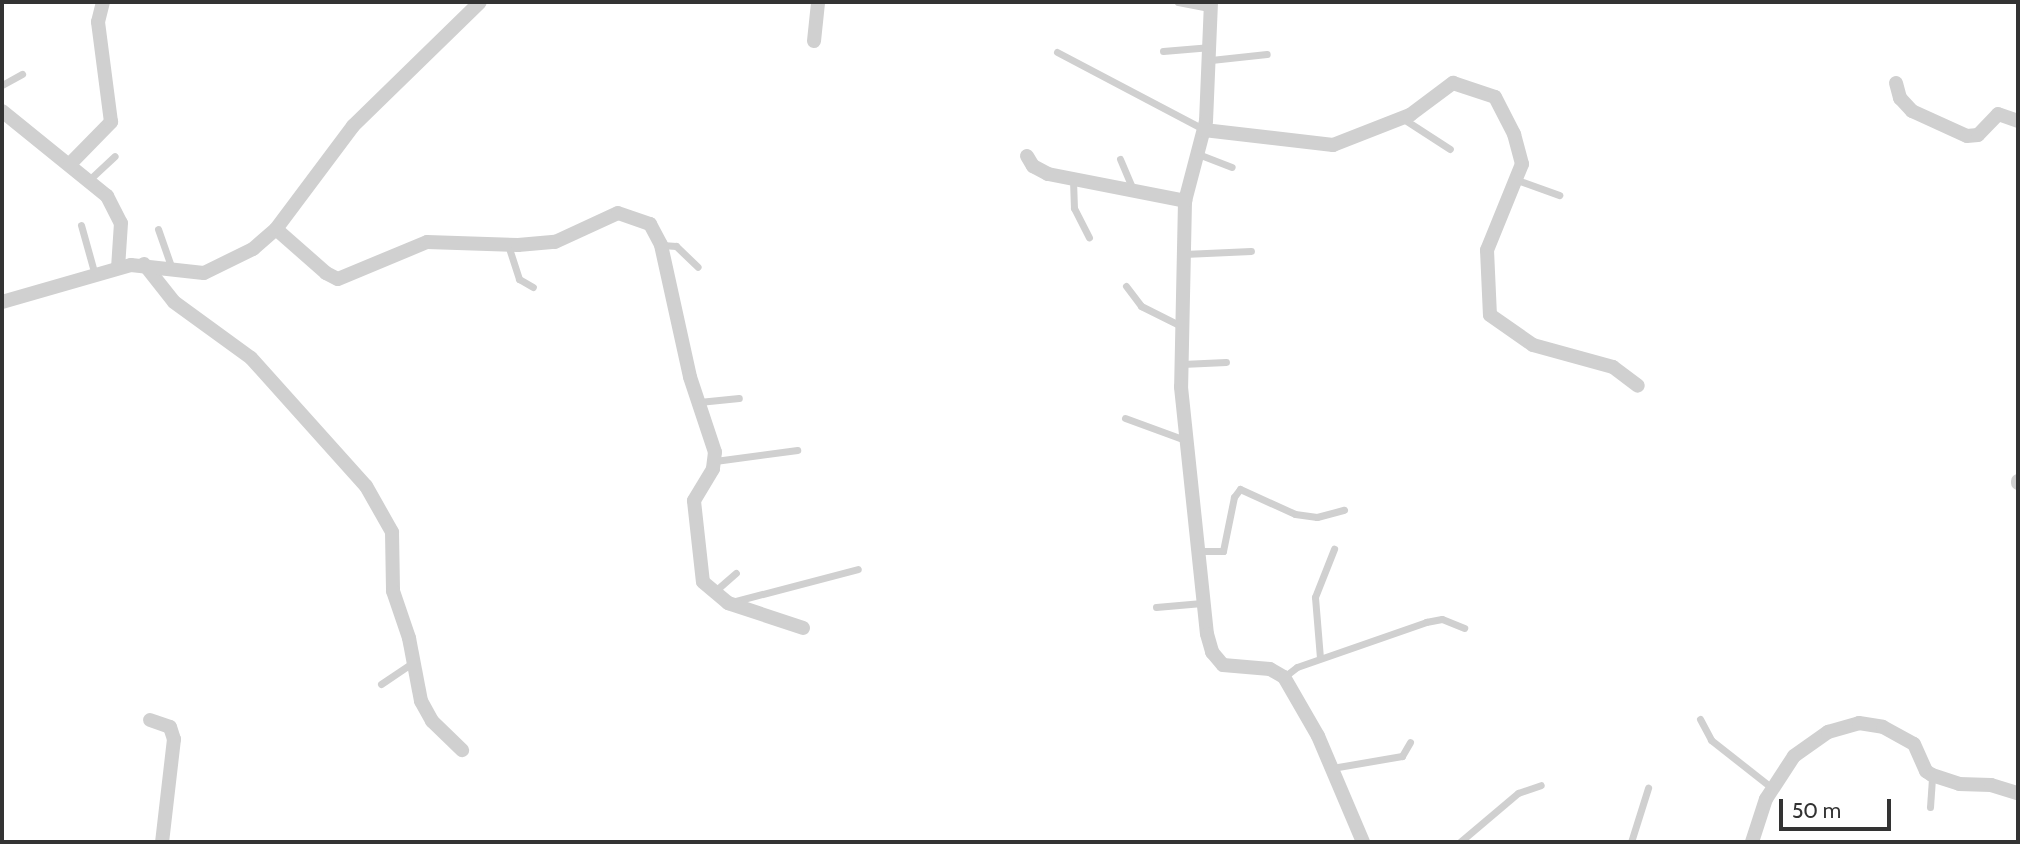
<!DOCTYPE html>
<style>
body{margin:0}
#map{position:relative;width:2020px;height:844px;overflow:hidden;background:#fff;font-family:Cabin,sans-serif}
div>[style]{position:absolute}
.service>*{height:7px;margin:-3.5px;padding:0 3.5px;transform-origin:3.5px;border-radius:3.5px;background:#d0d0d0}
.minor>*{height:14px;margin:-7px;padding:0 7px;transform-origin:7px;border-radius:7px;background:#d0d0d0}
span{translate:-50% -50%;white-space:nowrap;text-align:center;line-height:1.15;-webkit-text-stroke:7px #fff;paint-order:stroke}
.frame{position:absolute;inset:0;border:4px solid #333;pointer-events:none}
.scale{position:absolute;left:1779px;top:799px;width:112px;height:32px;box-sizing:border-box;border:4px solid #333;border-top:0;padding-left:9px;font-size:21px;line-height:24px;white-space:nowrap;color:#333;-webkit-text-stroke:5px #fff;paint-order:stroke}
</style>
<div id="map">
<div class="service">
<i style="left:1178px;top:2px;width:33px;rotate:11deg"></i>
<i style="left:1163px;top:51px;width:48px;rotate:-4.8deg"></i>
<i style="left:1057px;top:52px;width:165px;rotate:27.8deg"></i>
<i style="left:1211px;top:60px;width:56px;rotate:-6.1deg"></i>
<i style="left:2px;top:85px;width:23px;rotate:-29deg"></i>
<i style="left:1402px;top:118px;width:57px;rotate:32.9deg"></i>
<i style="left:1198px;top:154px;width:36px;rotate:21deg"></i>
<i style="left:1120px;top:159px;width:36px;rotate:67deg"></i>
<i style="left:89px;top:180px;width:35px;rotate:-43deg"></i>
<i style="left:1073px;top:180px;width:28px;rotate:88deg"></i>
<i style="left:1074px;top:208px;width:33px;rotate:63deg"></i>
<i style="left:1517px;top:180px;width:45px;rotate:19.7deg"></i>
<i style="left:81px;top:225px;width:52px;rotate:74.4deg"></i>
<i style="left:158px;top:229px;width:42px;rotate:70.7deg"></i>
<i style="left:508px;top:245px;width:36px;rotate:72deg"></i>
<i style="left:519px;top:279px;width:16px;rotate:30deg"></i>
<i style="left:662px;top:245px;width:14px;rotate:4deg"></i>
<i style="left:676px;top:246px;width:30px;rotate:44deg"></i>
<i style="left:1184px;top:254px;width:67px;rotate:-2.6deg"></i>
<i style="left:1126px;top:286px;width:25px;rotate:53deg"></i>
<i style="left:1141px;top:306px;width:45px;rotate:26.6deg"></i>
<i style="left:1182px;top:364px;width:44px;rotate:-2.6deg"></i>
<i style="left:699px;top:402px;width:40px;rotate:-5.7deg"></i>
<i style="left:1125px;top:418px;width:64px;rotate:20.1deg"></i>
<i style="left:715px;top:461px;width:83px;rotate:-7.6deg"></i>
<i style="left:1196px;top:551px;width:27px"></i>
<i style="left:1223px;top:551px;width:55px;rotate:-78.5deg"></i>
<i style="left:1234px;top:497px;width:10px;rotate:-53deg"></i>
<i style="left:1240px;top:489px;width:60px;rotate:24.4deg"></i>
<i style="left:1295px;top:514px;width:22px;rotate:8deg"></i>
<i style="left:1317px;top:517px;width:28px;rotate:-15deg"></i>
<i style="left:714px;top:592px;width:29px;rotate:-41deg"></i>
<i style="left:732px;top:602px;width:130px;rotate:-14.7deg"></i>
<i style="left:1156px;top:607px;width:46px;rotate:-5deg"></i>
<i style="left:1320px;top:658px;width:61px;rotate:-94.7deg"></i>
<i style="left:1315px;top:597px;width:52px;rotate:-68.4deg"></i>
<i style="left:1284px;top:677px;width:16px;rotate:-38deg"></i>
<i style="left:1297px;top:667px;width:137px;rotate:-19.2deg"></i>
<i style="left:1426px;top:622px;width:16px;rotate:-11deg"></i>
<i style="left:1442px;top:619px;width:24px;rotate:22deg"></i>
<i style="left:381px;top:684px;width:36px;rotate:-34deg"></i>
<i style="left:1700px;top:719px;width:24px;rotate:62deg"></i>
<i style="left:1711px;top:740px;width:78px;rotate:38.2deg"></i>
<i style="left:1332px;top:768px;width:71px;rotate:-9.7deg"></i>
<i style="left:1402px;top:756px;width:16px;rotate:-60deg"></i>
<i style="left:1930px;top:807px;width:32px;rotate:-86deg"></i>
<i style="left:1460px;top:842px;width:76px;rotate:-40.2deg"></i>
<i style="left:1518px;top:793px;width:24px;rotate:-19deg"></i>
<i style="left:1631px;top:842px;width:57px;rotate:-72.5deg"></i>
</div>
<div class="minor">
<i style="left:1211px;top:2px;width:119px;rotate:92.4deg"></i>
<i style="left:1206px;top:121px;width:83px;rotate:104.7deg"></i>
<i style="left:1185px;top:201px;width:186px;rotate:91.2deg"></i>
<i style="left:1181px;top:387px;width:248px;rotate:84deg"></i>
<i style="left:1207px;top:634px;width:19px;rotate:74deg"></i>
<i style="left:1212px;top:652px;width:17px;rotate:50deg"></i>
<i style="left:1223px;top:665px;width:47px;rotate:4.9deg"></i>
<i style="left:1270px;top:669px;width:16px;rotate:30deg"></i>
<i style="left:1284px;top:677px;width:68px;rotate:60deg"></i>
<i style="left:1318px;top:736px;width:115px;rotate:67deg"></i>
<i style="left:814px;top:41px;width:39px;rotate:-84deg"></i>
<i style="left:1896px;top:83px;width:16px;rotate:75deg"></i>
<i style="left:1900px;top:98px;width:18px;rotate:47deg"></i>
<i style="left:1912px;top:111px;width:60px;rotate:24.4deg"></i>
<i style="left:1967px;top:136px;width:11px;rotate:-5deg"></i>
<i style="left:1978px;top:135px;width:29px;rotate:-46deg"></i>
<i style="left:1998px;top:114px;width:21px;rotate:19deg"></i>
<i style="left:2px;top:111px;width:135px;rotate:39deg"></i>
<i style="left:107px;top:196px;width:30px;rotate:63deg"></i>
<i style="left:121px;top:223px;width:45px;rotate:93.8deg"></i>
<i style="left:1204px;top:130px;width:130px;rotate:6.6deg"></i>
<i style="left:1333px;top:145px;width:83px;rotate:-21.3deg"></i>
<i style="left:1410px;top:115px;width:54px;rotate:-36.7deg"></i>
<i style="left:1453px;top:83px;width:44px;rotate:18.4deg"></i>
<i style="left:1495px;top:97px;width:42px;rotate:62.8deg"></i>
<i style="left:1514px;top:134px;width:31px;rotate:75deg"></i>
<i style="left:1522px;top:164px;width:93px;rotate:112.1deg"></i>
<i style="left:1487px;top:250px;width:65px;rotate:87.4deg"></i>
<i style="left:1490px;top:315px;width:52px;rotate:34.9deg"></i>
<i style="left:1533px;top:345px;width:83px;rotate:15.4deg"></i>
<i style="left:1613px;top:367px;width:31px;rotate:37deg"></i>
<i style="left:1027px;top:156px;width:12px;rotate:59deg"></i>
<i style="left:1033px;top:166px;width:17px;rotate:28deg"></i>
<i style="left:1048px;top:174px;width:140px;rotate:11.1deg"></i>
<i style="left:70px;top:164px;width:59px;rotate:-45.7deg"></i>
<i style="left:111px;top:122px;width:101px;rotate:-97.4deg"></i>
<i style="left:98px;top:22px;width:21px;rotate:-76deg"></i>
<i style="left:276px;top:229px;width:67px;rotate:41.3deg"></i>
<i style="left:326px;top:273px;width:13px;rotate:27deg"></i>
<i style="left:338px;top:279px;width:96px;rotate:-22.6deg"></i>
<i style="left:427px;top:242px;width:91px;rotate:1.9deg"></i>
<i style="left:518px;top:245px;width:37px;rotate:-5deg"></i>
<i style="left:555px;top:242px;width:69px;rotate:-24.7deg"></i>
<i style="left:618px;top:213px;width:34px;rotate:19deg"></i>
<i style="left:650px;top:224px;width:24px;rotate:62deg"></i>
<i style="left:661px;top:245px;width:135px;rotate:77.6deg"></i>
<i style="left:690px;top:377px;width:79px;rotate:71.6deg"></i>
<i style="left:715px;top:452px;width:17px;rotate:97deg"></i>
<i style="left:713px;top:469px;width:37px;rotate:121deg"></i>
<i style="left:694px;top:501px;width:81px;rotate:83.7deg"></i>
<i style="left:703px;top:582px;width:33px;rotate:40deg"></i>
<i style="left:728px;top:603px;width:79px;rotate:18.4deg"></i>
<i style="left:144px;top:264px;width:48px;rotate:51.7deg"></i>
<i style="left:174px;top:302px;width:95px;rotate:36deg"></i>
<i style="left:251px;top:358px;width:172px;rotate:48.1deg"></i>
<i style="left:366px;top:486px;width:53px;rotate:60.5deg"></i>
<i style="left:392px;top:532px;width:59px;rotate:89deg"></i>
<i style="left:393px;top:591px;width:50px;rotate:71.2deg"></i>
<i style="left:409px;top:638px;width:64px;rotate:79.2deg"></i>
<i style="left:421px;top:701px;width:23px;rotate:61deg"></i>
<i style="left:432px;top:721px;width:42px;rotate:44deg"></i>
<i style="left:2px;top:302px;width:134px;rotate:-16deg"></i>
<i style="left:131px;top:265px;width:73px;rotate:6.3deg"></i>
<i style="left:204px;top:273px;width:55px;rotate:-26.1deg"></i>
<i style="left:253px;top:249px;width:30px;rotate:-41deg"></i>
<i style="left:276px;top:229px;width:129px;rotate:-53.2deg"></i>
<i style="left:353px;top:126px;width:177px;rotate:-44.3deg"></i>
<i style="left:2018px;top:481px;width:2px;rotate:90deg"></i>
<i style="left:150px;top:720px;width:21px;rotate:19deg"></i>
<i style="left:170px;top:727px;width:13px;rotate:72deg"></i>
<i style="left:174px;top:739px;width:104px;rotate:96.6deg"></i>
<i style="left:1752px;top:842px;width:45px;rotate:-72deg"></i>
<i style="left:1766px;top:799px;width:51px;rotate:-56.9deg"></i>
<i style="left:1794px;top:756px;width:42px;rotate:-35.2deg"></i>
<i style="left:1828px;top:732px;width:32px;rotate:-16deg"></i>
<i style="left:1859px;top:723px;width:24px;rotate:9deg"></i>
<i style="left:1883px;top:727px;width:35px;rotate:29deg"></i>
<i style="left:1914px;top:744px;width:30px;rotate:66deg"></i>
<i style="left:1926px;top:771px;width:7px;rotate:34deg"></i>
<i style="left:1932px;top:775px;width:28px;rotate:18deg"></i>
<i style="left:1959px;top:784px;width:32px;rotate:2deg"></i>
<i style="left:1991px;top:785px;width:28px;rotate:17deg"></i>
</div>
<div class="frame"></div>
<div class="scale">50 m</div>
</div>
